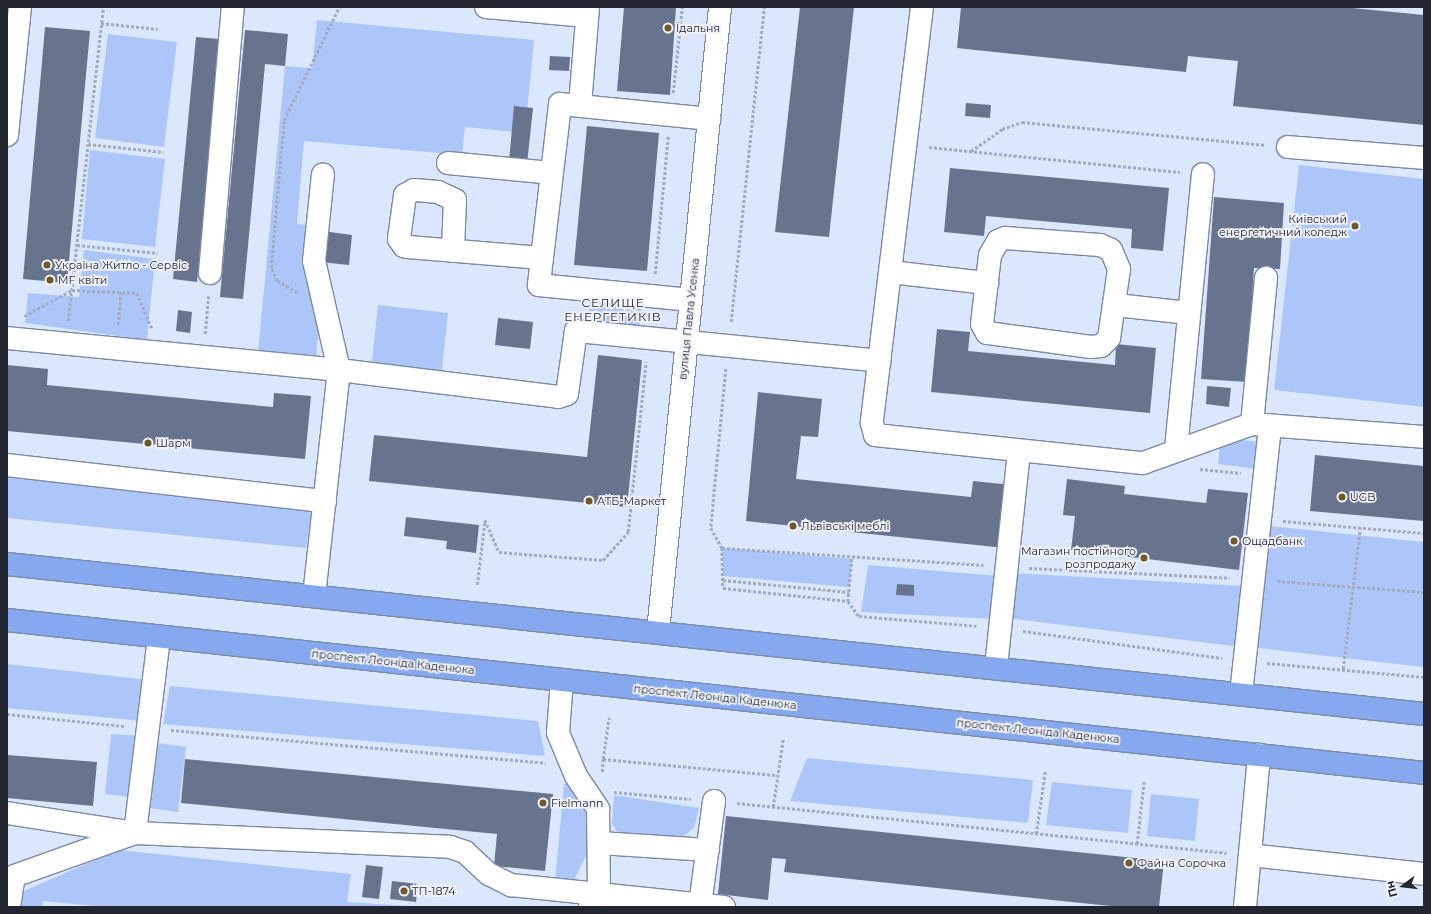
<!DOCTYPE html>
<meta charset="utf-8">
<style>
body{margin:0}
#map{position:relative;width:1431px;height:914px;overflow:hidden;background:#dbe7fd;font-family:Montserrat,sans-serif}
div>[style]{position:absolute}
.green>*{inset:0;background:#adc6fa}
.building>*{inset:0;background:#68748d}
.path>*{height:2.5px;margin-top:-1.25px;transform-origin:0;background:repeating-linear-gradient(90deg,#a2acbe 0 3px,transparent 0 5px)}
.roads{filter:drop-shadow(1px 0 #7c89a3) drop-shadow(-1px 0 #7c89a3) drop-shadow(0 1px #7c89a3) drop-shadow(0 -1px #7c89a3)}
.minor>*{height:22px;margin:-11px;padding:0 11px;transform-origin:11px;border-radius:11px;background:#fff}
.highway>*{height:22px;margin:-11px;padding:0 11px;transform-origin:11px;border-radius:11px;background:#86a8ef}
.dots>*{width:11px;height:11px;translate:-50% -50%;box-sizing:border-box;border:2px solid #f1f3f9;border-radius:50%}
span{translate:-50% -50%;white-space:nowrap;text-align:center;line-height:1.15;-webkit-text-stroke:3.5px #f1f3f9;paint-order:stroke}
.poi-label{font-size:11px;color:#212631}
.left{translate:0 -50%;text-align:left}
.right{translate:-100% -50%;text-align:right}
.street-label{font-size:11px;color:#212631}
.neighbourhood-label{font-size:12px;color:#212631;letter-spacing:1px}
.frame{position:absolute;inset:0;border:8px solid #212631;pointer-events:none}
.north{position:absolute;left:1383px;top:866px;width:40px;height:40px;-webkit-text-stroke:3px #f1f3f9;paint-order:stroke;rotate:255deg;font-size:11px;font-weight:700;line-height:16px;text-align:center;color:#212631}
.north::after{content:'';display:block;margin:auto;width:14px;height:18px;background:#212631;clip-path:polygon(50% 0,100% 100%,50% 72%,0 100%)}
</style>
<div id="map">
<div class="green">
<i style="clip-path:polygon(317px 20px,534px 40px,525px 133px,465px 127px,462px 155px,304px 141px,297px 224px,316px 226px,324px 272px,316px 358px,258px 353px,285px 66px,312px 68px)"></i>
<i style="clip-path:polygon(108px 34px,177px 42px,164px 147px,95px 138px)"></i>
<i style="clip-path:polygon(90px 150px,165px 159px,155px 247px,82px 239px)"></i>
<i style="clip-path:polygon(1299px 165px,1424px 179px,1424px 407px,1274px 390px)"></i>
<i style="clip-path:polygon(84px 250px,155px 259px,147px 340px,25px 323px,28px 293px,79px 297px)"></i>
<i style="clip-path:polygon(591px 296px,642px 301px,639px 332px,587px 326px)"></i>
<i style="clip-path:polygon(378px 305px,448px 313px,441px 378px,371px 371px)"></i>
<i style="clip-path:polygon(1221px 438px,1261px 442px,1258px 469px,1218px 464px)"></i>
<i style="clip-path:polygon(7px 474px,312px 508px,306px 548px,7px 518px)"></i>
<i style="clip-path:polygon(1270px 526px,1424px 542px,1423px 667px,1258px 648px)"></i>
<i style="clip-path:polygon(722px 548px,852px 559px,849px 587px,723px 576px)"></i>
<i style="clip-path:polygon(868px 565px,998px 576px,994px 619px,861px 612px)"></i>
<i style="clip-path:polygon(1012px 573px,1245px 586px,1241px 647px,1006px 618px)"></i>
<i style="clip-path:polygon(7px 664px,149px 680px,142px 721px,7px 708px)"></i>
<i style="clip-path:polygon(170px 686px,538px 721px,545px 756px,163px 724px)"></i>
<i style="clip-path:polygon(111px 734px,141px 736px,130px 797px,105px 794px)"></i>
<i style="clip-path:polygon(157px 743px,186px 747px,178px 812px,150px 808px)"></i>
<i style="clip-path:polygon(807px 758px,1033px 780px,1028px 823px,790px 801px)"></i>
<i style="clip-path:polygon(1052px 782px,1132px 790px,1128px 833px,1046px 825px)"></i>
<i style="clip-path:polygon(573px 783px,590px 815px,592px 844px,572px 884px,555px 882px,564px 784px)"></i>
<i style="clip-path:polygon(1151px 794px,1199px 799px,1195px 841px,1147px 836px)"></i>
<i style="clip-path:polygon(614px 795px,699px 808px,694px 828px,677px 841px,622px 839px,612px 824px)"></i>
<i style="clip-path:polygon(118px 850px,351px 874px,347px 902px,424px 907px,104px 907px,43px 901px,42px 907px,16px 907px,17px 894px)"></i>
</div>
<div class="building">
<i style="clip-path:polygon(624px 7px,676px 7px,670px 95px,617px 91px)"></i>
<i style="clip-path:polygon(800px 7px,854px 7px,829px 237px,775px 232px)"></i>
<i style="clip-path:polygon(961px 7px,1342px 7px,1424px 15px,1424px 125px,1233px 106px,1238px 61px,1188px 56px,1186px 72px,957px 48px)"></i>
<i style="clip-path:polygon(45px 27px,90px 31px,67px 283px,23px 279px)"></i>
<i style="clip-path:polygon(245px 30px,288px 34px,285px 66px,265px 64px,243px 299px,220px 297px)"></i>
<i style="clip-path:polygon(196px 37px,219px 39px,197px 282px,173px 279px)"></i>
<i style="clip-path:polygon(550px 56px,570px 57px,569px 71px,549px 70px)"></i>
<i style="clip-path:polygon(966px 103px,991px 105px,990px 118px,965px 116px)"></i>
<i style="clip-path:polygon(514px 106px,533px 108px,527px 164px,509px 162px)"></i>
<i style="clip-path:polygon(587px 126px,659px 133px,647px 271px,574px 265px)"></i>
<i style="clip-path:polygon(950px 168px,1169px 188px,1163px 251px,1131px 248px,1132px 229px,986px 216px,984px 236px,944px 232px)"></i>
<i style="clip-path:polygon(1214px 197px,1284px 203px,1280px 269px,1254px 268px,1247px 382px,1201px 379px)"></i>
<i style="clip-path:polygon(323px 231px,352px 235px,349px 265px,320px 262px)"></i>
<i style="clip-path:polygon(178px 310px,192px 312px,190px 333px,176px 331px)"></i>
<i style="clip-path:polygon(498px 318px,533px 322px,530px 349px,495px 345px)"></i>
<i style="clip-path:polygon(937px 329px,970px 332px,968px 351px,1115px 365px,1116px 344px,1156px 348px,1150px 413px,931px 392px)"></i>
<i style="clip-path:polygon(598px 355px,642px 360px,627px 507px,369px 481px,374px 435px,587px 457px)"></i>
<i style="clip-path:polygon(7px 365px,48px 369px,47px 385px,273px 407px,274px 393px,311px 396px,305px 459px,7px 431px)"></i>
<i style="clip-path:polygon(1207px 386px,1231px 388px,1229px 407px,1206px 404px)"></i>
<i style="clip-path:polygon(758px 392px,822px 399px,818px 437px,801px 436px,796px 479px,971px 497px,973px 481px,1012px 485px,1005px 548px,746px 521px)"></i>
<i style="clip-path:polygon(1315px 455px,1424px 466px,1424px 521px,1310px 511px)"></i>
<i style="clip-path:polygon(1067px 479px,1125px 486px,1124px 494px,1206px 503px,1208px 489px,1248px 493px,1239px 570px,1071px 550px,1075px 516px,1063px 515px)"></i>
<i style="clip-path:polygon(406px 517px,479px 525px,476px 553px,446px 549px,447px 541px,404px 536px)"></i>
<i style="clip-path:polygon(897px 584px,914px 585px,914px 596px,896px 595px)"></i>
<i style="clip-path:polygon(7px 755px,97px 762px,93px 806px,7px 798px)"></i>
<i style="clip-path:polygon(185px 759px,553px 794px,545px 871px,494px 866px,497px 834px,181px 803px)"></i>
<i style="clip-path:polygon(726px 816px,1164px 861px,1159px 907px,1120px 907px,784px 872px,786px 859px,772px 858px,768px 900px,718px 894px)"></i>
<i style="clip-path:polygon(366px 865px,383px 867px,379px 899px,362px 897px)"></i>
<i style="clip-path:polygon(392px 881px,418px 884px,416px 902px,390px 899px)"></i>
</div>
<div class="path">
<i style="left:101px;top:23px;width:57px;rotate:6deg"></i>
<i style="left:673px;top:93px;width:86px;rotate:-84deg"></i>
<i style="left:88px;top:144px;width:76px;rotate:6deg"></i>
<i style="left:929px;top:147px;width:252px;rotate:5.7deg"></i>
<i style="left:971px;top:151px;width:38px;rotate:-35deg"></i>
<i style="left:1002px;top:129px;width:21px;rotate:-19deg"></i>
<i style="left:1022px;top:122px;width:245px;rotate:5.4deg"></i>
<i style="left:77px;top:245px;width:81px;rotate:5.6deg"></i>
<i style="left:655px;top:274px;width:138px;rotate:-84.6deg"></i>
<i style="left:297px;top:293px;width:23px;rotate:-149deg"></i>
<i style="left:277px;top:281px;width:14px;rotate:-115deg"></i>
<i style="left:271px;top:268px;width:149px;rotate:-85deg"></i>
<i style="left:284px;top:120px;width:126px;rotate:-64deg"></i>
<i style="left:24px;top:316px;width:55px;rotate:-28.4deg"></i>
<i style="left:72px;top:290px;width:65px;rotate:2.6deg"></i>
<i style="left:137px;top:293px;width:39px;rotate:67deg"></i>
<i style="left:68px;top:321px;width:316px;rotate:-83.6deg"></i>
<i style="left:731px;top:322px;width:317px;rotate:-84deg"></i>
<i style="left:118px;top:325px;width:33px;rotate:-85deg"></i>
<i style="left:205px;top:334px;width:38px;rotate:-85deg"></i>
<i style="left:726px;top:369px;width:160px;rotate:95.4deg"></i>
<i style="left:711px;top:528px;width:23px;rotate:61deg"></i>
<i style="left:722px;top:548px;width:40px;rotate:88.6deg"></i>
<i style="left:723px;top:588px;width:126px;rotate:5.9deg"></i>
<i style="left:1200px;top:469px;width:41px;rotate:5.6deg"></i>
<i style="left:485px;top:520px;width:35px;rotate:66deg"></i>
<i style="left:499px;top:552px;width:104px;rotate:4.4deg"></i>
<i style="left:603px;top:560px;width:38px;rotate:-48deg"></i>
<i style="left:628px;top:532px;width:171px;rotate:-84deg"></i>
<i style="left:1283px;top:521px;width:142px;rotate:4.9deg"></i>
<i style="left:722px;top:548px;width:262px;rotate:3.7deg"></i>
<i style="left:852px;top:559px;width:42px;rotate:95.4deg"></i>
<i style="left:848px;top:601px;width:19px;rotate:54deg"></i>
<i style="left:859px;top:616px;width:118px;rotate:4.8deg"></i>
<i style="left:1029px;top:568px;width:201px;rotate:2.8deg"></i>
<i style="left:723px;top:580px;width:127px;rotate:5.4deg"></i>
<i style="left:1277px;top:581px;width:147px;rotate:4.3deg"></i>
<i style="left:477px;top:585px;width:65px;rotate:-83deg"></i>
<i style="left:1023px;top:631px;width:201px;rotate:7.7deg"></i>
<i style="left:1267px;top:663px;width:158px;rotate:5.1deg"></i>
<i style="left:1343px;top:669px;width:142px;rotate:-83.1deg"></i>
<i style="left:7px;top:714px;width:118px;rotate:5.9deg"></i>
<i style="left:171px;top:730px;width:376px;rotate:5deg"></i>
<i style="left:603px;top:759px;width:42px;rotate:-81.9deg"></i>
<i style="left:602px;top:772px;width:13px;rotate:-86deg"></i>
<i style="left:603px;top:759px;width:175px;rotate:5.3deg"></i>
<i style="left:614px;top:792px;width:77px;rotate:5.2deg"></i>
<i style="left:737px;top:803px;width:492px;rotate:5.8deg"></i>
<i style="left:773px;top:807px;width:69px;rotate:-81.6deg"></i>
<i style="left:1036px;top:834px;width:63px;rotate:-81.7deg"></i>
<i style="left:1137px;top:844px;width:63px;rotate:-83.7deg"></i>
</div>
<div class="roads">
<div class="minor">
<i style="left:486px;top:7px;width:101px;rotate:5.1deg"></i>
<i style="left:922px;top:7px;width:419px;rotate:96.9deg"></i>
<i style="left:872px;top:423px;width:12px;rotate:76deg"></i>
<i style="left:875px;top:435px;width:269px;rotate:6deg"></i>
<i style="left:1143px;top:463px;width:116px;rotate:-19.7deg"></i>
<i style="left:1252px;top:424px;width:172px;rotate:4.3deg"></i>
<i style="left:580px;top:105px;width:98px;rotate:-85.3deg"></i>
<i style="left:7px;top:135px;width:129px;rotate:-84.2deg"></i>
<i style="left:1288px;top:147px;width:136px;rotate:4.6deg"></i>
<i style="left:448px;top:163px;width:103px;rotate:5.5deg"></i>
<i style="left:1005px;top:238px;width:95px;rotate:4.2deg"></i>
<i style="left:1100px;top:245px;width:12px;rotate:24deg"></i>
<i style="left:1111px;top:250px;width:21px;rotate:67deg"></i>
<i style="left:1119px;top:269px;width:70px;rotate:98.2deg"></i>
<i style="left:1109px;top:338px;width:11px;rotate:135deg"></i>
<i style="left:1101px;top:346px;width:10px;rotate:174deg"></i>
<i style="left:1091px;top:347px;width:105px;rotate:-172.3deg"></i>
<i style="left:987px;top:333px;width:10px;rotate:-119deg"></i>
<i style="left:982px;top:324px;width:69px;rotate:-83.4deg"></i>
<i style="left:990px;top:255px;width:16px;rotate:-60deg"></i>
<i style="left:998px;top:241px;width:8px;rotate:-23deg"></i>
<i style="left:453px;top:251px;width:51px;rotate:-87.8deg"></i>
<i style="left:455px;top:200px;width:19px;rotate:-155deg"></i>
<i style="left:438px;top:192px;width:24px;rotate:-175deg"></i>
<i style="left:414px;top:190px;width:10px;rotate:151deg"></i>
<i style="left:405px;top:195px;width:44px;rotate:97.8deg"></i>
<i style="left:399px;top:239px;width:9px;rotate:54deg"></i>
<i style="left:404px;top:246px;width:4px;rotate:14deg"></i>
<i style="left:408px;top:247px;width:134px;rotate:4.7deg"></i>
<i style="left:890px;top:272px;width:98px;rotate:6.5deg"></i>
<i style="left:210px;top:273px;width:267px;rotate:-85.1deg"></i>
<i style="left:691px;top:300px;width:153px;rotate:-174.4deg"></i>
<i style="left:539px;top:285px;width:27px;rotate:-84deg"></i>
<i style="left:542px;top:258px;width:155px;rotate:-83.3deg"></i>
<i style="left:560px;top:104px;width:150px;rotate:5.7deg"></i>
<i style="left:1116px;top:305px;width:73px;rotate:6.3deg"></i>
<i style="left:7px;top:338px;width:334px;rotate:5.5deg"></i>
<i style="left:339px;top:370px;width:221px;rotate:7deg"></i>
<i style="left:558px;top:397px;width:9px;rotate:-18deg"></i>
<i style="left:567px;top:394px;width:64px;rotate:-81.9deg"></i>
<i style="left:576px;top:331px;width:305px;rotate:5.6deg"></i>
<i style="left:1252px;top:424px;width:147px;rotate:-84.5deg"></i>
<i style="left:1176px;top:449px;width:276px;rotate:-84.4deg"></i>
<i style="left:7px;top:465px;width:320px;rotate:6.5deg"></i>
<i style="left:314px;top:596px;width:227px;rotate:-83.7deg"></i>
<i style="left:339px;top:370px;width:112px;rotate:-102.9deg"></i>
<i style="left:314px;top:261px;width:87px;rotate:-84.1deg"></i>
<i style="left:658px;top:632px;width:628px;rotate:-84.33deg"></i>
<i style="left:996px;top:667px;width:217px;rotate:-83.9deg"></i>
<i style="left:562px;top:680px;width:53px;rotate:94.3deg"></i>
<i style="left:558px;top:733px;width:47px;rotate:67.3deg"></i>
<i style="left:576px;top:776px;width:40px;rotate:56deg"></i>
<i style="left:598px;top:809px;width:86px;rotate:89.3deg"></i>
<i style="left:599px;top:895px;width:13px;rotate:132deg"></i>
<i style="left:1241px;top:694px;width:270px;rotate:-83.8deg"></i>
<i style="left:7px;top:813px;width:130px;rotate:8.9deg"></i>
<i style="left:135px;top:833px;width:315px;rotate:2.5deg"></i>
<i style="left:450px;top:847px;width:16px;rotate:18deg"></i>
<i style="left:465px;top:852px;width:33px;rotate:43deg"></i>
<i style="left:489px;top:874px;width:25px;rotate:27deg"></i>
<i style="left:511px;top:885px;width:214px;rotate:5.9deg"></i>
<i style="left:600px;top:843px;width:108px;rotate:3.7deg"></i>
<i style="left:1250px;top:855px;width:175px;rotate:6.2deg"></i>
<i style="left:700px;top:905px;width:105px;rotate:-82.3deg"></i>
<i style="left:9px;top:907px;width:31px;rotate:-81deg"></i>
<i style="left:14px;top:876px;width:128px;rotate:-19.6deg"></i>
<i style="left:135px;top:833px;width:197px;rotate:-83deg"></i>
<i style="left:1245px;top:907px;width:153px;rotate:-84.7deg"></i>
</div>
<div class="highway">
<i style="left:7px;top:564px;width:1425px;rotate:6.04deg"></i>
<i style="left:7px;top:620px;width:1425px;rotate:6.16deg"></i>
</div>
</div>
<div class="dots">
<i style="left:668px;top:28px;background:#6f5928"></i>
<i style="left:1355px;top:226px;background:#6f5928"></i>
<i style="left:47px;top:265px;background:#6f5928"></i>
<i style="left:50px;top:280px;background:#6f5928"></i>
<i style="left:148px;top:443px;background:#6f5928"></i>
<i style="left:1342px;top:497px;background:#6f5928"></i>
<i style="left:589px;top:501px;background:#6f5928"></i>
<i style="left:793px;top:526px;background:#6f5928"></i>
<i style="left:1234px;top:541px;background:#6f5928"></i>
<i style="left:1144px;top:558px;background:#6f5928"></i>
<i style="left:543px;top:803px;background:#6f5928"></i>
<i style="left:1129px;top:863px;background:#6f5928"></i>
<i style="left:404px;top:891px;background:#6f5928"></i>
</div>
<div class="poi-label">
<span class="left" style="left:676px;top:28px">Їдальня</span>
<span class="right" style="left:1347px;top:226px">Київський<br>енергетичний коледж</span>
<span class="left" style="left:55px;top:265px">Україна Житло - Сервіс</span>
<span class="left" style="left:58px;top:280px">MF квіти</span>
<span class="left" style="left:156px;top:443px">Шарм</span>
<span class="left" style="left:1350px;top:497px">UGB</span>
<span class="left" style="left:597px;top:501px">АТБ-Маркет</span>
<span class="left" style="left:801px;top:526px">Львівські меблі</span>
<span class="left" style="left:1242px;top:541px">Ощадбанк</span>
<span class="right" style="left:1136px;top:558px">Магазин постійного<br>розпродажу</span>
<span class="left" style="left:551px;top:803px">Fielmann</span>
<span class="left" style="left:1137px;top:863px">Файна Сорочка</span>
<span class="left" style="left:412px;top:891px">ТП-1874</span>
</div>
<div class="street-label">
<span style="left:689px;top:319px;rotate:-84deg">вулиця Павла Усенка</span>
<span style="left:393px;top:662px;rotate:6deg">проспект Леоніда Каденюка</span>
<span style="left:715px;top:697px;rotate:6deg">проспект Леоніда Каденюка</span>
<span style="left:1038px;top:731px;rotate:6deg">проспект Леоніда Каденюка</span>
</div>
<div class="neighbourhood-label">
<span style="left:613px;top:310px">СЕЛИЩЕ<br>ЕНЕРГЕТИКІВ</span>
</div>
<div class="frame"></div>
<div class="north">Пн</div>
</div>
